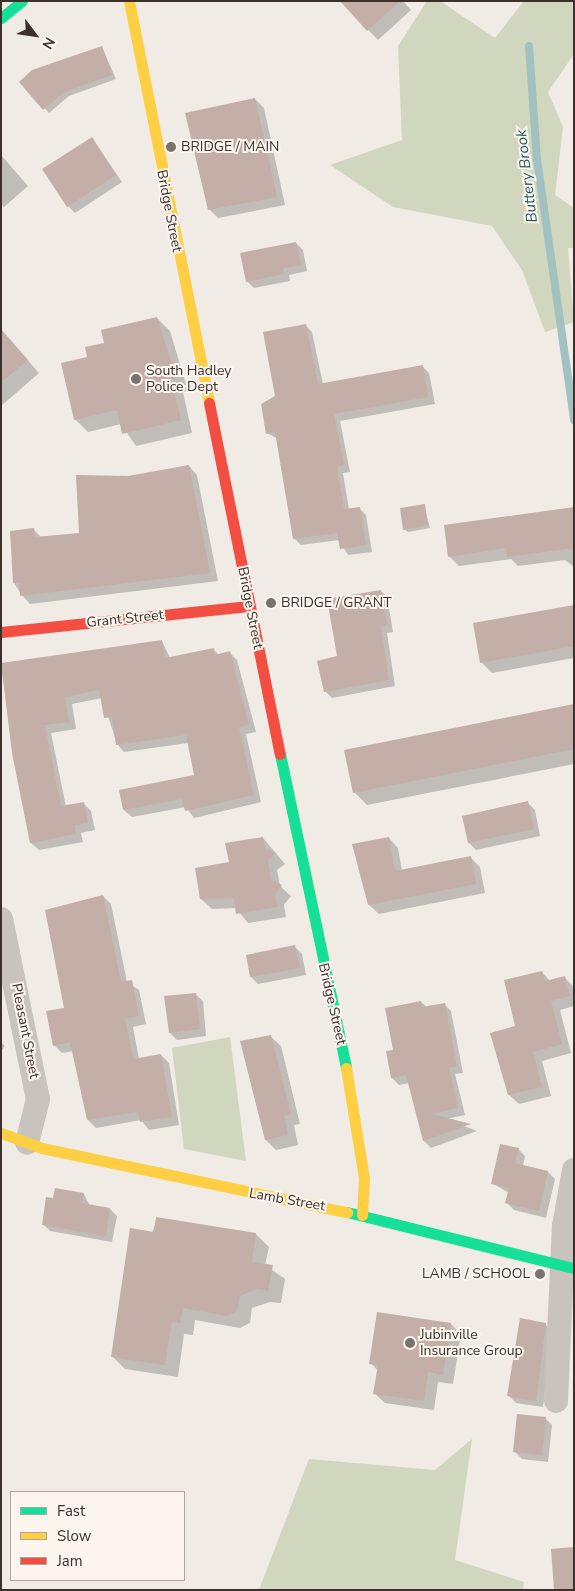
<!DOCTYPE html>
<style>
body{margin:0}
#map{position:relative;width:575px;height:1591px;overflow:hidden;background:#f0ebe5;font-family:"Nunito Sans",sans-serif}
div>[style]{position:absolute}
.green>*{inset:0;background:#d1d6bf}
.shadow>*{inset:0;background:#0003}
.stream>*{height:8px;margin:-4px;padding:0 4px;transform-origin:4px;border-radius:4px;background:#a1c2c1}
.building>*{inset:0;background:#c3afa7}
.street>*{height:24px;margin:-12px;padding:0 12px;transform-origin:12px;border-radius:12px;background:#c9c3be}
.fast>*{height:11px;margin:-5.5px;padding:0 5.5px;transform-origin:5.5px;border-radius:5.5px;background:#16e098}
.slow>*{height:11px;margin:-5.5px;padding:0 5.5px;transform-origin:5.5px;border-radius:5.5px;background:#ffcf43}
.jam>*{height:11px;margin:-5.5px;padding:0 5.5px;transform-origin:5.5px;border-radius:5.5px;background:#f24e42}
.dots>*{width:14px;height:14px;translate:-50% -50%;box-sizing:border-box;border:2px solid #fbf5ee;border-radius:50%}
span{translate:-50% -50%;white-space:nowrap;text-align:center;line-height:1.15;-webkit-text-stroke:4px #fbf5ee;paint-order:stroke}
.poi-label{font-size:14px;color:#3b302b}
.left{translate:0 -50%;text-align:left}
.right{translate:-100% -50%;text-align:right}
.street-label{font-size:14px;color:#3b302b}
.water-label{font-size:15px;color:#1f5a5e;font-style:italic}
.frame{position:absolute;inset:0;border:2px solid #3b302b;pointer-events:none}
.legend{position:absolute;left:10px;top:1491px;width:175px;height:90px;box-sizing:border-box;background:#fbf5ee;border:1px solid #aea6a0;margin:0;padding:6px 9px;list-style:none;font-size:15px;color:#3b302b}
.legend li{display:flex;align-items:center;gap:10px;height:25px}
.legend b{width:25px;border:1px solid #aea6a0}
.north{position:absolute;left:10px;top:10px;width:50px;height:50px;-webkit-text-stroke:4px #fbf5ee;paint-order:stroke;rotate:121deg;font-size:14px;font-weight:700;line-height:20px;text-align:center;color:#3b302b}
.north::after{content:'';display:block;margin:auto;width:18px;height:22px;background:#3b302b;clip-path:polygon(50% 0,100% 100%,50% 72%,0 100%)}
</style>
<div id="map">
<div class="green">
<i style="clip-path:polygon(427px 1px,440px 1px,495px 38px,524px 1px,574px 1px,574px 54px,548px 92px,563px 127px,555px 195px,574px 208px,574px 248px,568px 248px,574px 322px,545px 332px,522px 270px,492px 226px,393px 207px,330px 165px,402px 140px,398px 46px)"></i>
<i style="clip-path:polygon(230px 1037px,246px 1161px,184px 1149px,172px 1048px)"></i>
<i style="clip-path:polygon(472px 1439px,455px 1560px,524px 1582px,523px 1590px,259px 1590px,309px 1459px,435px 1470px)"></i>
</div>
<div class="shadow">
<i style="clip-path:polygon(341px 1px,403px 1px,411px 10px,378px 40px)"></i>
<i style="clip-path:polygon(102px 47px,116px 79px,69px 96px,49px 113px,21px 82px)"></i>
<i style="clip-path:polygon(255px 99px,264px 108px,285px 205px,218px 218px,209px 209px)"></i>
<i style="clip-path:polygon(92px 138px,122px 182px,75px 213px,68px 206px)"></i>
<i style="clip-path:polygon(1px 155px,28px 186px,4px 207px,1px 204px)"></i>
<i style="clip-path:polygon(296px 243px,303px 250px,307px 271px,289px 275px,290px 281px,254px 288px,247px 281px)"></i>
<i style="clip-path:polygon(157px 318px,170px 331px,188px 391px,183px 392px,192px 433px,136px 446px,121px 424px,88px 432px,75px 419px,88px 358px)"></i>
<i style="clip-path:polygon(305px 325px,312px 332px,323px 384px,422px 366px,429px 373px,435px 404px,340px 421px,350px 472px,343px 473px,349px 510px,359px 508px,366px 515px,372px 552px,348px 555px,339px 540px,301px 545px,294px 538px,278px 439px,267px 433px)"></i>
<i style="clip-path:polygon(1px 330px,39px 373px,1px 406px)"></i>
<i style="clip-path:polygon(189px 466px,197px 475px,218px 581px,30px 604px,22px 595px,14px 583px,34px 530px,41px 537px,80px 534px,128px 477px)"></i>
<i style="clip-path:polygon(424px 506px,430px 528px,408px 532px,404px 529px)"></i>
<i style="clip-path:polygon(574px 509px,574px 567px,565px 560px,518px 566px,511px 559px,459px 566px,449px 556px)"></i>
<i style="clip-path:polygon(381px 591px,387px 597px,393px 632px,387px 633px,395px 686px,332px 698px,325px 691px,339px 657px)"></i>
<i style="clip-path:polygon(574px 606px,574px 658px,492px 673px,481px 662px)"></i>
<i style="clip-path:polygon(162px 641px,170px 658px,213px 649px,219px 655px,230px 653px,237px 660px,256px 732px,246px 734px,261px 802px,194px 818px,186px 807px,132px 817px,124px 810px,120px 791px,196px 776px,188px 743px,124px 752px,117px 744px,102px 698px,72px 704px,76px 729px,51px 733px,66px 807px,83px 803px,91px 811px,95px 830px,81px 833px,83px 842px,39px 850px,31px 843px,1px 664px)"></i>
<i style="clip-path:polygon(574px 706px,574px 764px,367px 805px,354px 792px)"></i>
<i style="clip-path:polygon(528px 803px,535px 810px,540px 836px,476px 850px,469px 843px)"></i>
<i style="clip-path:polygon(263px 838px,285px 864px,277px 870px,280px 886px,291px 896px,284px 905px,286px 917px,248px 923px,236px 908px,212px 909px,201px 899px,230px 863px)"></i>
<i style="clip-path:polygon(389px 838px,398px 848px,402px 871px,470px 857px,480px 867px,485px 893px,379px 914px,369px 905px)"></i>
<i style="clip-path:polygon(103px 896px,111px 904px,127px 982px,139px 990px,146px 1024px,133px 1027px,139px 1059px,161px 1055px,169px 1063px,179px 1125px,149px 1130px,141px 1120px,96px 1128px,88px 1120px,74px 1051px,62px 1053px,54px 1045px)"></i>
<i style="clip-path:polygon(295px 947px,302px 954px,306px 975px,258px 984px,251px 977px,247px 956px)"></i>
<i style="clip-path:polygon(542px 972px,550px 981px,564px 977px,573px 986px,574px 1006px,560px 1010px,571px 1053px,542px 1061px,551px 1096px,519px 1104px,509px 1095px,517px 1027px)"></i>
<i style="clip-path:polygon(195px 994px,203px 1001px,206px 1036px,177px 1040px,170px 1033px)"></i>
<i style="clip-path:polygon(421px 1002px,427px 1007px,444px 1004px,451px 1011px,463px 1073px,455px 1074px,465px 1115px,446px 1119px,477px 1131px,431px 1148px,424px 1141px,409px 1083px,399px 1085px,392px 1078px,395px 1051px)"></i>
<i style="clip-path:polygon(270px 1036px,281px 1046px,300px 1124px,294px 1125px,298px 1145px,276px 1150px,266px 1140px)"></i>
<i style="clip-path:polygon(1px 1042px,5px 1046px,1px 1051px)"></i>
<i style="clip-path:polygon(518px 1149px,525px 1156px,523px 1166px,548px 1172px,555px 1179px,546px 1218px,514px 1210px,507px 1203px,509px 1193px,492px 1183px)"></i>
<i style="clip-path:polygon(84px 1194px,90px 1206px,110px 1209px,117px 1216px,112px 1242px,50px 1231px,43px 1224px,54px 1200px)"></i>
<i style="clip-path:polygon(157px 1218px,256px 1234px,269px 1247px,265px 1265px,285px 1279px,281px 1303px,270px 1302px,252px 1308px,250px 1323px,240px 1328px,195px 1320px,193px 1335px,184px 1334px,178px 1377px,125px 1369px,112px 1356px)"></i>
<i style="clip-path:polygon(451px 1324px,461px 1334px,453px 1384px,438px 1382px,434px 1410px,385px 1403px,374px 1393px,378px 1371px,371px 1363px)"></i>
<i style="clip-path:polygon(545px 1324px,552px 1331px,543px 1407px,516px 1403px,509px 1396px)"></i>
<i style="clip-path:polygon(545px 1418px,552px 1425px,548px 1462px,522px 1459px,515px 1452px)"></i>
</div>
<div class="stream">
<i style="left:529px;top:46px;width:113px;rotate:86deg"></i>
<i style="left:537px;top:159px;width:264px;rotate:81.9deg"></i>
</div>
<div class="building">
<i style="clip-path:polygon(340px 1px,400px 1px,367px 31px)"></i>
<i style="clip-path:polygon(102px 46px,112px 75px,64px 92px,43px 110px,19px 82px,32px 70px)"></i>
<i style="clip-path:polygon(255px 98px,277px 197px,208px 210px,185px 113px)"></i>
<i style="clip-path:polygon(92px 137px,116px 175px,67px 207px,42px 169px)"></i>
<i style="clip-path:polygon(296px 242px,301px 265px,283px 268px,284px 274px,246px 282px,240px 253px)"></i>
<i style="clip-path:polygon(157px 317px,176px 378px,171px 379px,181px 420px,122px 434px,117px 410px,74px 420px,61px 363px,87px 357px,85px 347px,104px 343px,101px 330px)"></i>
<i style="clip-path:polygon(306px 324px,318px 384px,423px 365px,428px 397px,334px 414px,344px 465px,337px 467px,344px 509px,360px 507px,366px 545px,340px 549px,337px 533px,293px 539px,275px 432px,266px 434px,261px 404px,275px 396px,263px 332px)"></i>
<i style="clip-path:polygon(1px 329px,28px 360px,1px 382px)"></i>
<i style="clip-path:polygon(189px 465px,210px 573px,20px 596px,19px 583px,13px 583px,10px 531px,34px 528px,35px 537px,79px 533px,76px 475px,128px 476px)"></i>
<i style="clip-path:polygon(425px 504px,428px 525px,403px 530px,400px 508px)"></i>
<i style="clip-path:polygon(574px 507px,574px 548px,507px 557px,506px 548px,448px 557px,444px 525px)"></i>
<i style="clip-path:polygon(381px 590px,387px 625px,381px 627px,389px 680px,324px 692px,317px 661px,337px 656px,327px 599px)"></i>
<i style="clip-path:polygon(574px 605px,574px 646px,480px 663px,473px 623px)"></i>
<i style="clip-path:polygon(162px 640px,165px 658px,214px 648px,215px 655px,230px 651px,249px 725px,239px 727px,254px 795px,185px 811px,182px 799px,123px 810px,119px 790px,194px 775px,186px 735px,116px 745px,112px 717px,104px 718px,99px 690px,65px 697px,69px 722px,45px 725px,61px 806px,84px 802px,88px 823px,75px 825px,76px 834px,30px 843px,12px 753px,1px 663px)"></i>
<i style="clip-path:polygon(574px 704px,574px 749px,353px 793px,344px 750px)"></i>
<i style="clip-path:polygon(528px 801px,534px 829px,468px 843px,462px 816px)"></i>
<i style="clip-path:polygon(263px 837px,265px 849px,276px 853px,268px 860px,271px 880px,282px 885px,275px 895px,277px 907px,236px 914px,234px 898px,200px 899px,195px 868px,229px 862px,225px 843px)"></i>
<i style="clip-path:polygon(389px 837px,395px 871px,471px 856px,476px 884px,368px 905px,352px 844px)"></i>
<i style="clip-path:polygon(103px 895px,121px 982px,132px 980px,139px 1016px,125px 1019px,133px 1059px,161px 1054px,172px 1117px,140px 1122px,138px 1112px,87px 1120px,70px 1042px,53px 1046px,46px 1011px,64px 1008px,45px 910px)"></i>
<i style="clip-path:polygon(295px 945px,300px 968px,250px 977px,246px 955px)"></i>
<i style="clip-path:polygon(542px 971px,545px 981px,565px 976px,570px 996px,551px 1001px,562px 1044px,533px 1052px,542px 1087px,508px 1095px,490px 1033px,515px 1026px,504px 980px)"></i>
<i style="clip-path:polygon(196px 993px,200px 1029px,169px 1033px,164px 996px)"></i>
<i style="clip-path:polygon(421px 1001px,422px 1007px,445px 1003px,457px 1066px,449px 1068px,458px 1108px,432px 1114px,471px 1124px,423px 1141px,406px 1075px,391px 1078px,386px 1051px,393px 1050px,385px 1008px)"></i>
<i style="clip-path:polygon(271px 1035px,291px 1114px,284px 1116px,288px 1135px,265px 1140px,240px 1041px)"></i>
<i style="clip-path:polygon(500px 1144px,519px 1148px,515px 1163px,548px 1171px,539px 1211px,505px 1203px,509px 1188px,491px 1184px)"></i>
<i style="clip-path:polygon(55px 1188px,84px 1193px,82px 1203px,110px 1208px,106px 1236px,42px 1225px,46px 1197px,53px 1198px)"></i>
<i style="clip-path:polygon(156px 1217px,256px 1233px,252px 1262px,273px 1265px,268px 1291px,257px 1289px,240px 1296px,237px 1311px,227px 1316px,183px 1308px,180px 1323px,172px 1322px,165px 1365px,111px 1357px,130px 1228px,154px 1232px)"></i>
<i style="clip-path:polygon(377px 1312px,451px 1323px,443px 1375px,428px 1372px,424px 1401px,373px 1394px,378px 1365px,369px 1364px)"></i>
<i style="clip-path:polygon(520px 1318px,546px 1323px,536px 1401px,507px 1396px)"></i>
<i style="clip-path:polygon(517px 1414px,546px 1417px,542px 1455px,513px 1452px)"></i>
<i style="clip-path:polygon(574px 1547px,574px 1590px,554px 1590px,551px 1549px)"></i>
</div>
<div class="street">
<i style="left:1px;top:919px;width:184px;rotate:78.4deg"></i>
<i style="left:38px;top:1099px;width:45px;rotate:104deg"></i>
<i style="left:556px;top:1401px;width:175px;rotate:-87.4deg"></i>
<i style="left:564px;top:1226px;width:57px;rotate:-79.9deg"></i>
</div>
<div class="fast">
<i style="left:1px;top:18px;width:27px;rotate:-39deg"></i>
<i style="left:280px;top:754px;width:321px;rotate:78.1deg"></i>
<i style="left:347px;top:1212px;width:234px;rotate:13.9deg"></i>
</div>
<div class="slow">
<i style="left:129px;top:1px;width:410px;rotate:78.7deg"></i>
<i style="left:346px;top:1068px;width:111px;rotate:80.7deg"></i>
<i style="left:364px;top:1178px;width:37px;rotate:93deg"></i>
<i style="left:1px;top:1133px;width:44px;rotate:20.1deg"></i>
<i style="left:42px;top:1148px;width:312px;rotate:11.9deg"></i>
</div>
<div class="jam">
<i style="left:209px;top:403px;width:358px;rotate:78.6deg"></i>
<i style="left:1px;top:632px;width:249px;rotate:-6deg"></i>
</div>
<div class="dots">
<i style="left:171px;top:147px;background:#7a716c"></i>
<i style="left:136px;top:379px;background:#7a716c"></i>
<i style="left:271px;top:603px;background:#7a716c"></i>
<i style="left:540px;top:1274px;background:#7a716c"></i>
<i style="left:410px;top:1343px;background:#7a716c"></i>
</div>
<div class="poi-label">
<span class="left" style="left:181px;top:147px">BRIDGE / MAIN</span>
<span class="left" style="left:146px;top:379px">South Hadley<br>Police Dept</span>
<span class="left" style="left:281px;top:603px">BRIDGE / GRANT</span>
<span class="right" style="left:530px;top:1274px">LAMB / SCHOOL</span>
<span class="left" style="left:420px;top:1343px">Jubinville<br>Insurance Group</span>
</div>
<div class="street-label">
<span style="left:169px;top:211px;rotate:79deg">Bridge Street</span>
<span style="left:250px;top:608px;rotate:79deg">Bridge Street</span>
<span style="left:125px;top:619px;rotate:-6deg">Grant Street</span>
<span style="left:332px;top:1004px;rotate:77deg">Bridge Street</span>
<span style="left:25px;top:1031px;rotate:79deg">Pleasant Street</span>
<span style="left:287px;top:1200px;rotate:10deg">Lamb Street</span>
</div>
<div class="water-label">
<span style="left:527px;top:176px;rotate:-97deg">Buttery Brook</span>
</div>
<div class="frame"></div>
<ul class="legend">
<li><b style="height:6px;background:#16e098"></b>Fast</li>
<li><b style="height:6px;background:#ffcf43"></b>Slow</li>
<li><b style="height:6px;background:#f24e42"></b>Jam</li>
</ul>
<div class="north">N</div>
</div>
